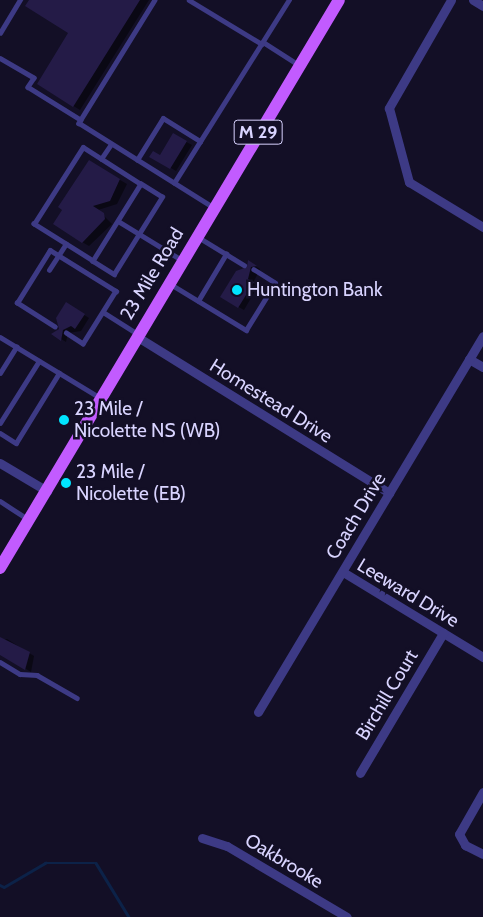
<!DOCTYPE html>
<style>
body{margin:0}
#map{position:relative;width:483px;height:917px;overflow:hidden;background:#130f26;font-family:Cabin,sans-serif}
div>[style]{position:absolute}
.shadow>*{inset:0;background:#0007}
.stream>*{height:2.5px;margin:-1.25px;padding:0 1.25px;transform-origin:1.25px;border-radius:1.25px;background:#0c2248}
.building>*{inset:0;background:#241b47}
.service>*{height:4.5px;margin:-2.25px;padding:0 2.25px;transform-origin:2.25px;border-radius:2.25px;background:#3d3a85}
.minor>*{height:9px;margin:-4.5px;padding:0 4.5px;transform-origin:4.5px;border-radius:4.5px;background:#3d3a85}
.primary>*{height:12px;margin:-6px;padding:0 6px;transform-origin:6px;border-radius:6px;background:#c25bff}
.dots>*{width:14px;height:14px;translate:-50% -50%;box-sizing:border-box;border:2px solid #130f26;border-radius:50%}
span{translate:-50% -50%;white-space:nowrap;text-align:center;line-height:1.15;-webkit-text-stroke:5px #130f26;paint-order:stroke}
.shield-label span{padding:1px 4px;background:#130f26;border:1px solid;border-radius:4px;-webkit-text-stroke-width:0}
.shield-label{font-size:18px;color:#d9d4ff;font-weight:700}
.street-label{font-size:19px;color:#d9d4ff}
.poi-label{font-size:19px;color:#d9d4ff}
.left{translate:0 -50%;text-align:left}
</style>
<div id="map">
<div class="shadow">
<i style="clip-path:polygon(31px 0,149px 0,80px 110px,38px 84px,70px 33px)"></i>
<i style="clip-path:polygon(173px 135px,192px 145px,176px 171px,151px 156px,160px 157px)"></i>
<i style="clip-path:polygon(89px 162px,127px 184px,117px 204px,98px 210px,112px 224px,89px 246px,82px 242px)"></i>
<i style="clip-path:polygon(249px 262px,260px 269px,253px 283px,258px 286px,244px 310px,221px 297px,248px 268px)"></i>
<i style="clip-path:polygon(67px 304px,89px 318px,81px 331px,68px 333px,66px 342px,53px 334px,60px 329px)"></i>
<i style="clip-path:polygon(7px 639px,34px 656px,31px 672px,0 653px,0 641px)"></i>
</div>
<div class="stream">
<i style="left:0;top:885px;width:4px;rotate:27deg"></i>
<i style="left:4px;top:887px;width:48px;rotate:-30.3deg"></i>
<i style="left:45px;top:863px;width:51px"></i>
<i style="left:96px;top:863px;width:63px;rotate:58.6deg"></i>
</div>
<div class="building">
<i style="clip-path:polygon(29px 0,140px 0,73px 107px,37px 84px,68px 33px,25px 6px)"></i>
<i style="clip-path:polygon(173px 133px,187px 141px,170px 169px,149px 157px,153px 151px,160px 155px)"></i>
<i style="clip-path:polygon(89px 160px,120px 179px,110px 201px,93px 206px,104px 213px,105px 219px,82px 243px,53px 224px,62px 210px,58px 207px)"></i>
<i style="clip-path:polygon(248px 260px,257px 266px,251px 267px,248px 279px,254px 282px,238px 308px,220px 297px,236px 271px,247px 267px)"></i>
<i style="clip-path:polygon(66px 302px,85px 314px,75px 329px,71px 326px,63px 330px,61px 341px,51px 334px,59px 329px,56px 318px)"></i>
<i style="clip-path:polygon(0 637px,30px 652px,25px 670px,0 655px)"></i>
</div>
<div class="service">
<i style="left:155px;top:0;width:145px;rotate:121.7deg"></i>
<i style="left:79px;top:123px;width:158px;rotate:32.1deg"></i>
<i style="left:189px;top:0;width:85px;rotate:31.1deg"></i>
<i style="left:0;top:33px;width:39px;rotate:-59deg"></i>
<i style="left:263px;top:42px;width:43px;rotate:32.6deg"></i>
<i style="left:0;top:58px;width:39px;rotate:30deg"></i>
<i style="left:34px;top:78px;width:11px;rotate:124deg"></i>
<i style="left:28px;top:87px;width:62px;rotate:31.9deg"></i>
<i style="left:83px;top:147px;width:69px;rotate:32.5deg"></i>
<i style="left:141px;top:184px;width:91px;rotate:121.9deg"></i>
<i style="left:93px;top:261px;width:70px;rotate:-147.9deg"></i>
<i style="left:34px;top:224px;width:91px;rotate:-57.5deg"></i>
<i style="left:101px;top:159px;width:18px;rotate:-56deg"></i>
<i style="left:137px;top:160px;width:49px;rotate:-58.2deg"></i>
<i style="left:163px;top:118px;width:44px;rotate:31.9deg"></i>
<i style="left:174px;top:183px;width:216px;rotate:-57.9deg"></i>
<i style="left:118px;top:221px;width:75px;rotate:31.4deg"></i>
<i style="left:198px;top:237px;width:54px;rotate:31.3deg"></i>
<i style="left:93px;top:261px;width:25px;rotate:32deg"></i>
<i style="left:114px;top:274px;width:91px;rotate:-58.1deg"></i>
<i style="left:162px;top:197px;width:25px;rotate:-148deg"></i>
<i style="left:49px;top:270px;width:31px;rotate:-57deg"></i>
<i style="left:172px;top:285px;width:87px;rotate:31.3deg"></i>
<i style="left:246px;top:330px;width:55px;rotate:-58.3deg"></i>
<i style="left:275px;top:283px;width:25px;rotate:-148deg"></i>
<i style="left:198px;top:301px;width:55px;rotate:-59.2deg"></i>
<i style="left:103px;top:312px;width:41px;rotate:32.2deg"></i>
<i style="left:55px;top:327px;width:45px;rotate:-147.7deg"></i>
<i style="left:17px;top:303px;width:62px;rotate:-58.1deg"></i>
<i style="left:50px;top:250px;width:78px;rotate:31.8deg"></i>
<i style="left:116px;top:291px;width:62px;rotate:121.9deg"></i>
<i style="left:83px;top:344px;width:20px;rotate:-147deg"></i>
<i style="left:0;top:337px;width:116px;rotate:31.2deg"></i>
<i style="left:0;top:373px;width:31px;rotate:-58deg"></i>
<i style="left:0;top:423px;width:73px;rotate:-57.8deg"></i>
<i style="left:0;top:433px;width:19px;rotate:32deg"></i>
<i style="left:16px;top:443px;width:82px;rotate:-58.4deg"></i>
<i style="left:0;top:501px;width:33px;rotate:33deg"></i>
<i style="left:0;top:662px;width:23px;rotate:31deg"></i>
<i style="left:20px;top:674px;width:17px;rotate:3deg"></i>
<i style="left:37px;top:675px;width:46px;rotate:29.9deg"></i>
</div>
<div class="minor">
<i style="left:451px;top:0;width:125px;rotate:119.9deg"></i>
<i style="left:389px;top:108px;width:77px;rotate:74.9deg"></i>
<i style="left:409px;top:182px;width:87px;rotate:31.3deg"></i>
<i style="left:473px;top:0;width:12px;rotate:31deg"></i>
<i style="left:136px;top:336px;width:298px;rotate:31.8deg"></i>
<i style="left:469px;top:359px;width:16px;rotate:30deg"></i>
<i style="left:0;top:463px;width:55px;rotate:30.8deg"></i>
<i style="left:343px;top:572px;width:164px;rotate:31.3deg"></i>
<i style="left:258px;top:712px;width:438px;rotate:-59.1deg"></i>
<i style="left:360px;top:773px;width:163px;rotate:-59.3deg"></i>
<i style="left:483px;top:792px;width:48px;rotate:119.7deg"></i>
<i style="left:459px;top:834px;width:13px;rotate:61deg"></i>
<i style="left:465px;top:845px;width:20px;rotate:27deg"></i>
<i style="left:202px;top:838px;width:26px;rotate:18deg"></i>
<i style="left:227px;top:846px;width:139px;rotate:30.6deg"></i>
</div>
<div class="primary">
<i style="left:0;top:568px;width:661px;rotate:-59.17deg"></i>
</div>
<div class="dots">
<i style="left:237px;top:290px;background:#00e5ff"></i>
<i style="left:64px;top:420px;background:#00e5ff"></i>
<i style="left:66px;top:483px;background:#00e5ff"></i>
</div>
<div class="shield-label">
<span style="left:258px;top:132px">M 29</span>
</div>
<div class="street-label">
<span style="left:152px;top:274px;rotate:-59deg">23 Mile Road</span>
<span style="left:271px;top:401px;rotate:32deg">Homestead Drive</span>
<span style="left:356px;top:516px;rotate:-59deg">Coach Drive</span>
<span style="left:408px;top:593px;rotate:31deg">Leeward Drive</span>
<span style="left:387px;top:695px;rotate:-59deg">Birchill Court</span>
<span style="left:284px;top:861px;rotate:31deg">Oakbrooke</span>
</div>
<div class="poi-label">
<span class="left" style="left:247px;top:290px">Huntington Bank</span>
<span class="left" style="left:74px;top:420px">23 Mile /<br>Nicolette NS (WB)</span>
<span class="left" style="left:76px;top:483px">23 Mile /<br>Nicolette (EB)</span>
</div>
</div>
